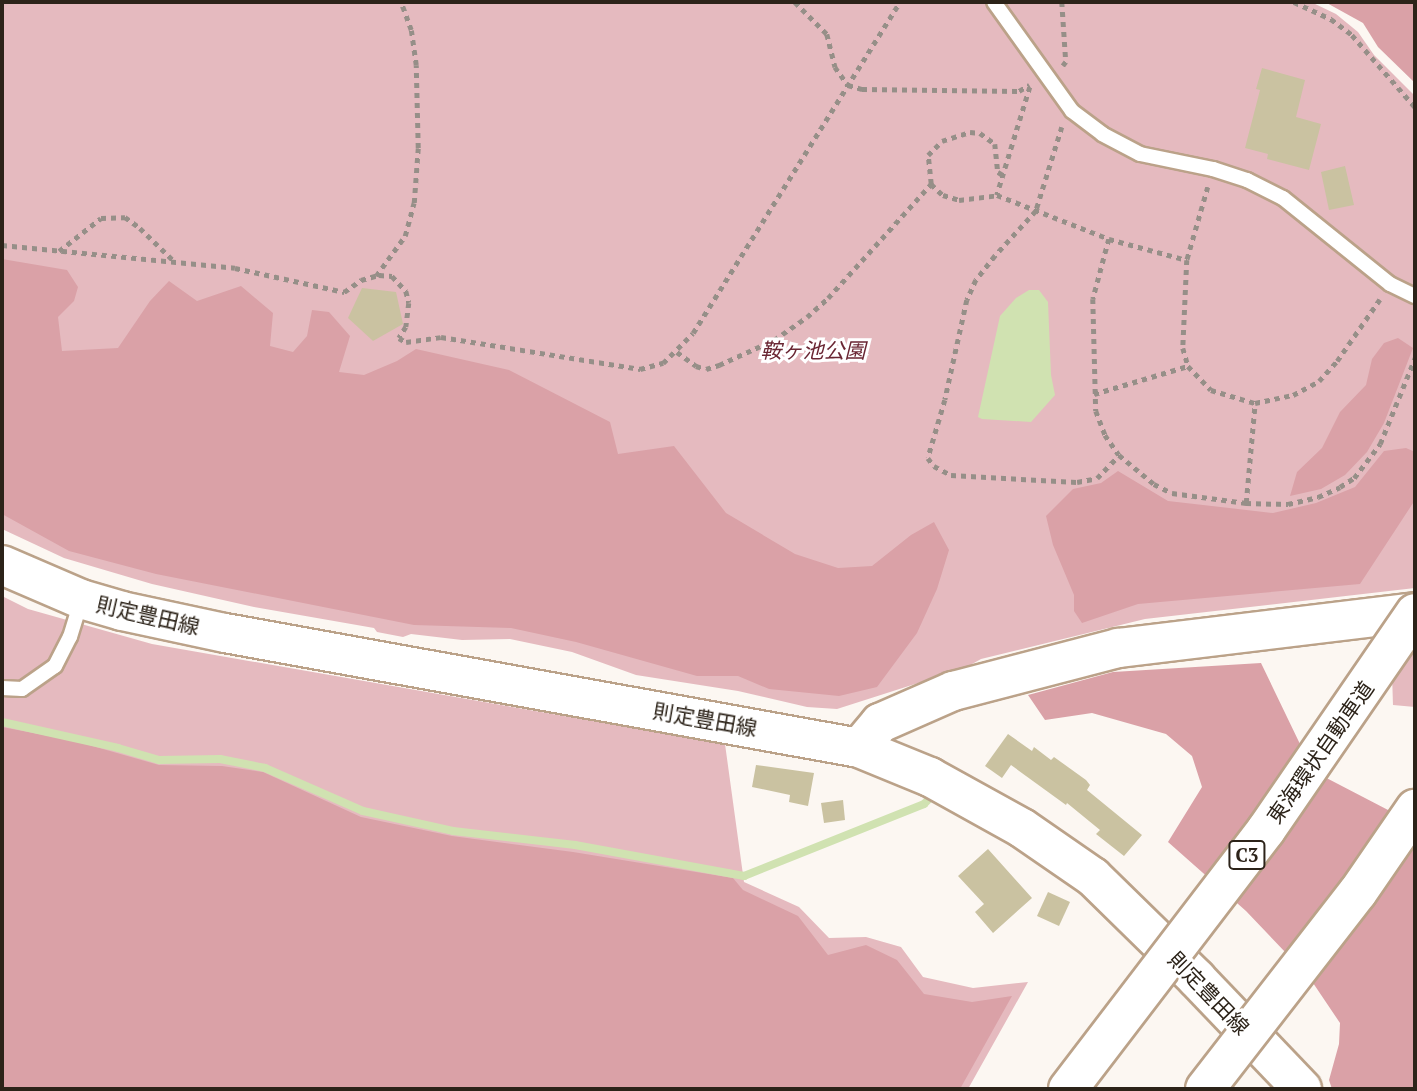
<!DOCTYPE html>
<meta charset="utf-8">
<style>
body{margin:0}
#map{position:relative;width:1417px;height:1091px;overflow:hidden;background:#fcf7f2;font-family:"PT Serif","Noto Sans JP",serif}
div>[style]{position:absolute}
.green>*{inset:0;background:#e5babf}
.forest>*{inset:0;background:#daa1a7}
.water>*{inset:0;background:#d0e2b1}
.stream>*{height:8px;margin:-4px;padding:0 4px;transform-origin:4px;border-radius:4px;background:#d0e2b1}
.building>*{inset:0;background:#cac2a1}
.path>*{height:4.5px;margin-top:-2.25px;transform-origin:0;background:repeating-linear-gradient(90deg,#968f88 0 5px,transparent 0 10px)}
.roads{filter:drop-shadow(2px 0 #bba289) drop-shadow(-2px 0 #bba289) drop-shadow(0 2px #bba289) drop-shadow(0 -2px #bba289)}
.lane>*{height:14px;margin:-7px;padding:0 7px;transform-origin:7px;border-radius:7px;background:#fff}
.secondary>*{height:38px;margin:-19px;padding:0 19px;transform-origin:19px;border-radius:19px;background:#fff}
.bridges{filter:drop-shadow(2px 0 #bba289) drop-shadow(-2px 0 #bba289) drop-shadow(0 2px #bba289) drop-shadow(0 -2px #bba289)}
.highway-bridge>*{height:38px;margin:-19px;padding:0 19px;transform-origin:19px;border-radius:19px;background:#fff}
span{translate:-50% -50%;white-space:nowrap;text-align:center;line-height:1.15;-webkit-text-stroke:6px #fff;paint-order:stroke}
.shield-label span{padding:2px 5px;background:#fff;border:2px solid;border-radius:5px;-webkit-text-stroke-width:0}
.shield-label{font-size:19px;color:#2c2319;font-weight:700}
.park-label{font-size:21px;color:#6a2633;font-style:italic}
.street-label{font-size:21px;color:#2c2319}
.frame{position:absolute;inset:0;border:4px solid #2c2319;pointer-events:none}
</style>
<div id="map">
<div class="green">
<i style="clip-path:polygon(2px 2px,1311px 2px,1336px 14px,1358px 32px,1374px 55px,1415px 96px,1415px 588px,1145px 619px,981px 659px,965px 668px,837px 709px,807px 707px,738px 691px,636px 675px,572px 652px,510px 639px,462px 640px,411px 634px,403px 637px,377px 632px,374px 628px,254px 607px,152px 584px,64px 558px,2px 529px)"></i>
<i style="clip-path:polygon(2px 596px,28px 609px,152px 644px,725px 744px,744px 882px,799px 907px,829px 938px,866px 937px,901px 947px,923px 977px,973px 988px,1028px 982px,968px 1089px,2px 1089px)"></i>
<i style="clip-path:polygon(1415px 639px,1415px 707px,1393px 705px,1391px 642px)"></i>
</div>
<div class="forest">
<i style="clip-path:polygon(1325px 2px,1415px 2px,1415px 83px,1378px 47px,1363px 23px)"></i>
<i style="clip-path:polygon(2px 259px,67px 270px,78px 287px,74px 301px,58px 317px,62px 351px,118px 348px,150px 301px,169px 281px,197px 301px,241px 286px,273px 313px,270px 346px,293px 352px,307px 336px,312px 310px,329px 312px,350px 336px,339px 372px,364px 375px,397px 361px,416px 349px,509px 370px,610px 422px,618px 454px,674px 446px,726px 513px,795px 554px,838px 568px,872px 566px,911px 535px,934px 522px,949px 550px,937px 589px,917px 633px,877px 687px,839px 696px,769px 689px,738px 676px,697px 676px,576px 642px,511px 628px,414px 625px,156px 574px,69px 551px,2px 514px)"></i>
<i style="clip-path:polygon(1398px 338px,1413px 348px,1384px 423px,1367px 452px,1345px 475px,1321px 489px,1290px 496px,1297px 472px,1322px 448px,1340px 412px,1366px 385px,1372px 359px,1384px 343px)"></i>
<i style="clip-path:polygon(1406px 448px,1415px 452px,1415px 500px,1360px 584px,1138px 604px,1082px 623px,1074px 611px,1074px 595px,1053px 545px,1046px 516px,1073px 489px,1101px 483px,1118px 471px,1168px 501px,1273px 513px,1316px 503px,1355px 487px,1384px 451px)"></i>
<i style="clip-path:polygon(1261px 663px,1313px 771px,1415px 824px,1415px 1089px,1332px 1089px,1329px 1080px,1339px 1044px,1340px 1023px,1309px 977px,1246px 911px,1168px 842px,1202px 787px,1192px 756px,1166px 734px,1092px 713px,1045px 720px,1028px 695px,1113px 672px)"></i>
<i style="clip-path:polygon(2px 727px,75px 741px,159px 765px,222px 766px,263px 772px,361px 817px,452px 836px,573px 852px,733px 878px,743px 890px,798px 916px,828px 955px,866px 945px,897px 960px,924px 994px,972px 1002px,1012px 996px,960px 1089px,2px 1089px)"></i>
</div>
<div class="water">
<i style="clip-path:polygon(1029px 290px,1039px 290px,1048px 302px,1051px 375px,1055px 395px,1031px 422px,982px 419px,978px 417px,1000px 316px,1016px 298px)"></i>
</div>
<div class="stream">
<i style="left:2px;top:722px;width:119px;rotate:12.6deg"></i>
<i style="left:118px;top:748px;width:43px;rotate:16.3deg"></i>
<i style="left:159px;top:760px;width:61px;rotate:-0.9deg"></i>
<i style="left:220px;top:759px;width:46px;rotate:11.3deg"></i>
<i style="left:265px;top:768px;width:107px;rotate:23.7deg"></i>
<i style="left:363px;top:811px;width:92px;rotate:12.5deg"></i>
<i style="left:453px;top:831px;width:123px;rotate:6.5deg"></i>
<i style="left:575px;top:845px;width:172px;rotate:10.4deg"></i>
<i style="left:744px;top:876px;width:194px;rotate:-21.8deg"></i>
<i style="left:924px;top:804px;width:10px;rotate:-45deg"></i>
</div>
<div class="building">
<i style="clip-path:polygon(1262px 68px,1305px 80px,1296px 117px,1321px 124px,1309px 170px,1267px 159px,1268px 154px,1245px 148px,1260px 90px,1256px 89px)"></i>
<i style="clip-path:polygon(1345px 166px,1354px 205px,1329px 210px,1321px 172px)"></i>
<i style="clip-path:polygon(362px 288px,396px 292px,403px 324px,373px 341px,348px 318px)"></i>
<i style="clip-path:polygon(1008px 734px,1032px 751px,1034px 747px,1051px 760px,1054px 757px,1086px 780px,1090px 785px,1087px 790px,1142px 835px,1124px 856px,1096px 834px,1100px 830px,1067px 803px,1066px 805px,1011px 765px,1002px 778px,985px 766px)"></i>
<i style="clip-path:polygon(756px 765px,814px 773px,808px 806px,789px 802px,790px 795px,752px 787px)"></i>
<i style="clip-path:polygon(843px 800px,845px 820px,824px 823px,821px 803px)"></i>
<i style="clip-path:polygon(988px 849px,1032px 898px,993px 933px,975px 912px,984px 904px,958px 876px)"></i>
<i style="clip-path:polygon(1048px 892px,1070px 902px,1059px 926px,1037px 916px)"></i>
</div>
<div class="path">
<i style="left:795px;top:2px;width:45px;rotate:45deg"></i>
<i style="left:827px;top:34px;width:34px;rotate:76deg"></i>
<i style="left:835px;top:67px;width:22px;rotate:54deg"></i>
<i style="left:848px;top:85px;width:15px;rotate:16deg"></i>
<i style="left:862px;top:89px;width:157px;rotate:0.7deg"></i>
<i style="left:1019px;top:91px;width:12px;rotate:-31deg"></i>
<i style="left:1062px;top:2px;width:60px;rotate:86.2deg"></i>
<i style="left:1066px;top:62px;width:5px;rotate:127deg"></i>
<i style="left:1294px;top:2px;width:41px;rotate:24.7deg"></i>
<i style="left:1331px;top:19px;width:26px;rotate:37deg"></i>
<i style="left:1352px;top:35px;width:96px;rotate:48.8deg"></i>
<i style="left:1030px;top:87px;width:113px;rotate:107deg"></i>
<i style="left:997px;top:195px;width:120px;rotate:21.4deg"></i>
<i style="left:1109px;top:239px;width:81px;rotate:15.1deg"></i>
<i style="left:1062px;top:127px;width:88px;rotate:107.2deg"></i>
<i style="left:1036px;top:211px;width:61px;rotate:132.3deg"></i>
<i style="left:995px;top:256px;width:31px;rotate:128deg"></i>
<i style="left:976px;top:280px;width:22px;rotate:114deg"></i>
<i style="left:967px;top:300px;width:102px;rotate:102.4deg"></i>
<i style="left:945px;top:400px;width:60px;rotate:106.3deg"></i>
<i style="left:928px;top:458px;width:10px;rotate:53deg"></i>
<i style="left:934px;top:466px;width:19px;rotate:28deg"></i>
<i style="left:951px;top:475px;width:126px;rotate:3.2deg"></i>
<i style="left:1077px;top:482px;width:20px;rotate:-11deg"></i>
<i style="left:1097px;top:478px;width:32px;rotate:-46deg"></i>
<i style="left:931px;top:184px;width:16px;rotate:43deg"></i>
<i style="left:943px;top:195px;width:17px;rotate:17deg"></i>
<i style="left:959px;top:200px;width:38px;rotate:-7deg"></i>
<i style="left:1208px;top:187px;width:76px;rotate:106deg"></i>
<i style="left:1187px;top:260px;width:88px;rotate:92.6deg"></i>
<i style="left:1183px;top:348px;width:19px;rotate:74deg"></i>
<i style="left:1188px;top:366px;width:33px;rotate:46deg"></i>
<i style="left:1211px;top:390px;width:46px;rotate:16.5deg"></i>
<i style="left:1255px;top:403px;width:39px;rotate:-12deg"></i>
<i style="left:1293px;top:395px;width:30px;rotate:-28deg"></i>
<i style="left:1319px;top:381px;width:27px;rotate:-48deg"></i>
<i style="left:1337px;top:361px;width:75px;rotate:-55.3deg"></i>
<i style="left:1109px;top:239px;width:62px;rotate:104.9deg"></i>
<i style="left:1093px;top:299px;width:112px;rotate:88.5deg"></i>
<i style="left:1096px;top:411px;width:26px;rotate:69deg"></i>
<i style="left:1105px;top:435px;width:24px;rotate:55deg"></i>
<i style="left:1119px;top:455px;width:45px;rotate:39.6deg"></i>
<i style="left:1154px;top:484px;width:20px;rotate:27deg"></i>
<i style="left:1172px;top:493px;width:75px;rotate:7.7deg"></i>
<i style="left:1246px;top:503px;width:42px;rotate:1.4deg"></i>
<i style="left:1288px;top:504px;width:31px;rotate:-13deg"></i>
<i style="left:1318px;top:497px;width:24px;rotate:-24deg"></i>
<i style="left:1340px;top:487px;width:17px;rotate:-33deg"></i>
<i style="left:1354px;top:478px;width:43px;rotate:-52.6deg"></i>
<i style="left:1380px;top:444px;width:93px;rotate:-67.9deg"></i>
<i style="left:2px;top:245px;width:234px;rotate:5.6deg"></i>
<i style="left:235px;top:268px;width:112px;rotate:12.4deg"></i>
<i style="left:344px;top:292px;width:21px;rotate:-35deg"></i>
<i style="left:361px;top:280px;width:19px;rotate:-16deg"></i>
<i style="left:379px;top:275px;width:13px;rotate:4deg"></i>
<i style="left:392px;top:276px;width:21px;rotate:47deg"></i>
<i style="left:406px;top:291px;width:12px;rotate:76deg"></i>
<i style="left:409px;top:303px;width:24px;rotate:97deg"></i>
<i style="left:406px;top:327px;width:13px;rotate:122deg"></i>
<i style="left:399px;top:338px;width:8px;rotate:30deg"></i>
<i style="left:406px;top:342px;width:35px;rotate:-8deg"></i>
<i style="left:441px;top:337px;width:202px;rotate:9.1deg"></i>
<i style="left:640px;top:369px;width:24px;rotate:-15deg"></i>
<i style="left:663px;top:363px;width:42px;rotate:-45deg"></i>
<i style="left:693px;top:333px;width:390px;rotate:-58deg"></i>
<i style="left:59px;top:251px;width:53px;rotate:-38.2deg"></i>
<i style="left:101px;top:218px;width:24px;rotate:-2deg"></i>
<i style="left:125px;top:217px;width:19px;rotate:36deg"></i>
<i style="left:140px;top:228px;width:46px;rotate:44.1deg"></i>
<i style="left:376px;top:276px;width:49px;rotate:-54.1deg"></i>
<i style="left:405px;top:236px;width:34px;rotate:-75deg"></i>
<i style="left:414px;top:203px;width:55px;rotate:-85.8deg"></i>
<i style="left:418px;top:148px;width:83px;rotate:-91.4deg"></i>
<i style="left:416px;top:65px;width:35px;rotate:-98deg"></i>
<i style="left:411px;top:30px;width:30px;rotate:-110deg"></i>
<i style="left:677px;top:352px;width:24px;rotate:36deg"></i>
<i style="left:696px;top:366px;width:10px;rotate:17deg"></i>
<i style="left:706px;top:369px;width:14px;rotate:-17deg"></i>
<i style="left:719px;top:365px;width:60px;rotate:-24.4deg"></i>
<i style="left:774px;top:340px;width:40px;rotate:-34.9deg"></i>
<i style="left:807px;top:317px;width:28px;rotate:-42deg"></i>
<i style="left:828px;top:298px;width:154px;rotate:-47.9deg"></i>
<i style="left:931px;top:184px;width:29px;rotate:-96deg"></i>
<i style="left:928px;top:155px;width:20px;rotate:-45deg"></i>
<i style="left:942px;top:141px;width:29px;rotate:-18deg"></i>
<i style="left:970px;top:132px;width:10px;rotate:6deg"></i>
<i style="left:980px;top:133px;width:19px;rotate:36deg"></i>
<i style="left:995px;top:144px;width:28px;rotate:84deg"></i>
<i style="left:998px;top:172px;width:6px;rotate:31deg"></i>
<i style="left:1094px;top:394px;width:98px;rotate:-16.6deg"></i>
<i style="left:1246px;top:503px;width:100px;rotate:-84.9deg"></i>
</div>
<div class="roads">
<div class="lane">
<i style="left:994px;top:2px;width:134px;rotate:54.4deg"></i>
<i style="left:1072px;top:111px;width:38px;rotate:37deg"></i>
<i style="left:1102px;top:134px;width:43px;rotate:27.8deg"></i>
<i style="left:1140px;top:154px;width:75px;rotate:11.6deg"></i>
<i style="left:1213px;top:169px;width:36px;rotate:18deg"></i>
<i style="left:1247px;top:180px;width:40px;rotate:26.6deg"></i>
<i style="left:1283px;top:198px;width:137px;rotate:38.8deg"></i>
<i style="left:1390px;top:284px;width:28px;rotate:26deg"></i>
<i style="left:2px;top:688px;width:20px;rotate:3deg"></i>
<i style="left:22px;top:689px;width:40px;rotate:-34.9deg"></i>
<i style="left:55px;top:666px;width:33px;rotate:-63deg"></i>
<i style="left:70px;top:637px;width:39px;rotate:-73deg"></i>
</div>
<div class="secondary">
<i style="left:2px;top:565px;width:86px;rotate:23.3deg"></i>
<i style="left:81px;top:599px;width:43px;rotate:16.3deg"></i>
<i style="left:122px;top:611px;width:105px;rotate:12.1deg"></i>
<i style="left:225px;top:633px;width:644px;rotate:10.28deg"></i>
<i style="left:859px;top:748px;width:77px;rotate:22.2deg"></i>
<i style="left:930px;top:777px;width:105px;rotate:29deg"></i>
<i style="left:1022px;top:828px;width:86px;rotate:34.6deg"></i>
<i style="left:1093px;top:877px;width:146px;rotate:44.4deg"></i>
<i style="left:1197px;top:979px;width:152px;rotate:46.3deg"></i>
<i style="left:859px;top:748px;width:33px;rotate:-50deg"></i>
<i style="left:880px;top:723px;width:80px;rotate:-23.7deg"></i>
<i style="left:953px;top:691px;width:171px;rotate:-14.6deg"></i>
<i style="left:1118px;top:648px;width:299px;rotate:-6.9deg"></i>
</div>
</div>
<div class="bridges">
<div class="highway-bridge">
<i style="left:1068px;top:1089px;width:326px;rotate:-52.6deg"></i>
<i style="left:1266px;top:830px;width:263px;rotate:-55.5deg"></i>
<i style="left:1205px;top:1089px;width:249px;rotate:-52.2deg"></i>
<i style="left:1358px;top:892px;width:101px;rotate:-55.5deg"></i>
</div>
</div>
<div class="shield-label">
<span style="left:1247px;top:855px">C3</span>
</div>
<div class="park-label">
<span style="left:813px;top:350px">鞍ヶ池公園</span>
</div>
<div class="street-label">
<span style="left:148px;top:615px;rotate:13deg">則定豊田線</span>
<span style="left:705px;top:719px;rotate:10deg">則定豊田線</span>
<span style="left:1320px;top:752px;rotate:-55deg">東海環状自動車道</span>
<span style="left:1209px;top:993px;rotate:46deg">則定豊田線</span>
</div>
<div class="frame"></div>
</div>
